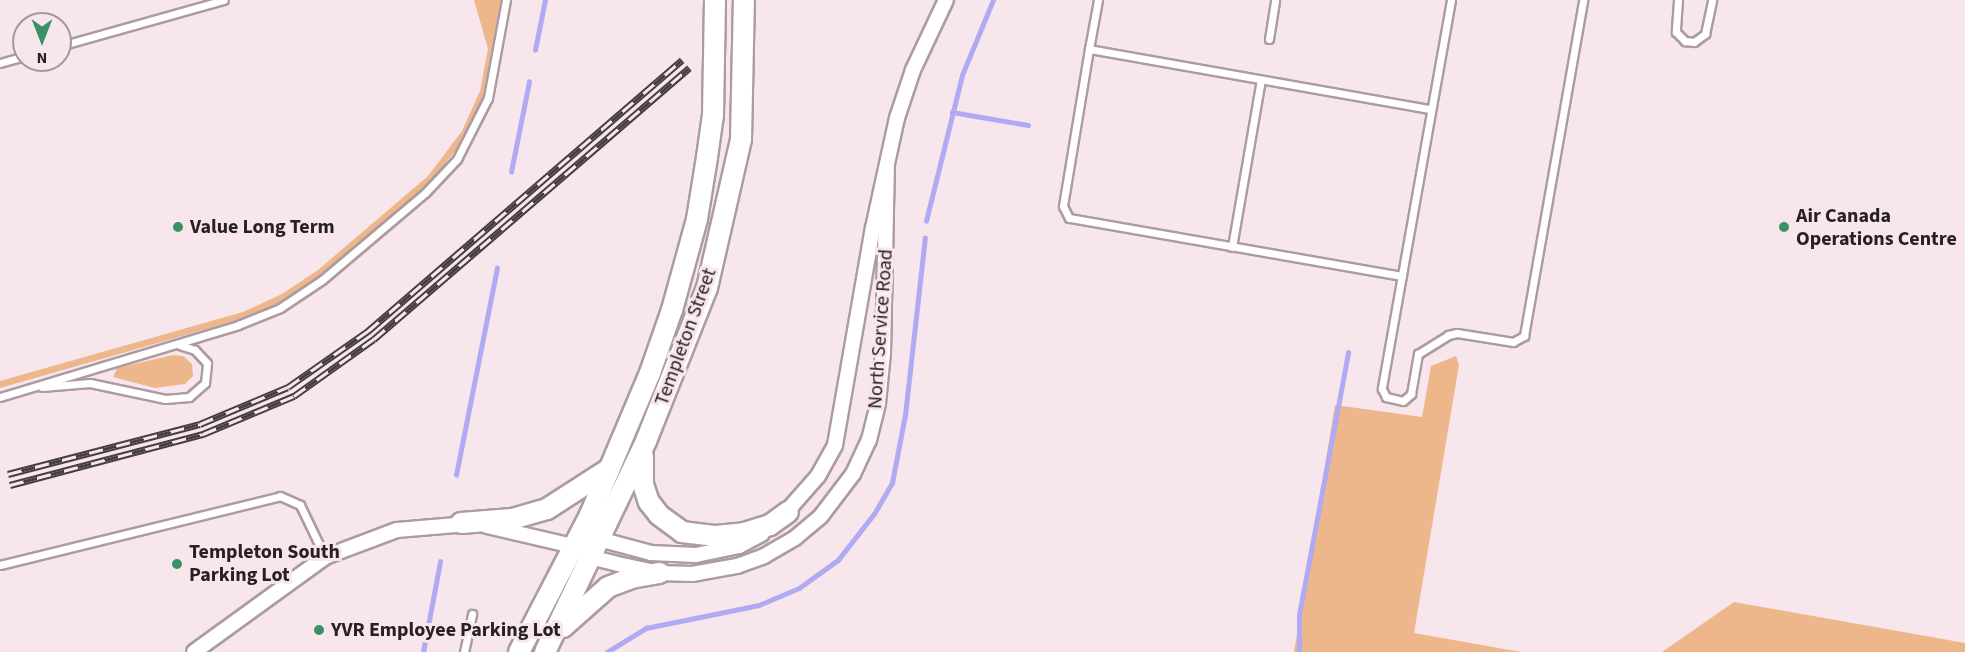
<!DOCTYPE html>
<style>
body{margin:0}
#map{position:relative;width:1965px;height:652px;overflow:hidden;background:#f7e6ec;font-family:"Source Sans 3",sans-serif}
div>[style]{position:absolute}
.green>*{inset:0;background:#edb68b}
.stream>*{height:4.5px;margin:-2.25px;padding:0 2.25px;transform-origin:2.25px;border-radius:2.25px;background:#afaaf2}
.roads{filter:drop-shadow(2px 0 #ac9ca2) drop-shadow(-2px 0 #ac9ca2) drop-shadow(0 2px #ac9ca2) drop-shadow(0 -2px #ac9ca2)}
.lane>*{height:7px;margin:-3.5px;padding:0 3.5px;transform-origin:3.5px;border-radius:3.5px;background:#fff}
.street>*{height:14px;margin:-7px;padding:0 7px;transform-origin:7px;border-radius:7px;background:#fff}
.secondary>*{height:20px;margin:-10px;padding:0 10px;transform-origin:10px;border-radius:10px;background:#fff}
.rail>*{height:7px;margin-top:-3.5px;transform-origin:0;background:repeating-linear-gradient(90deg,#f7e6ec 0 14px,#463e41 0 28px);box-sizing:border-box;border-block:2px solid #463e41}
.dots>*{width:16px;height:16px;translate:-50% -50%;box-sizing:border-box;border:3px solid #f7e6ec;border-radius:50%}
span{translate:-50% -50%;white-space:nowrap;text-align:center;line-height:1.15;-webkit-text-stroke:6px #f7e6ec;paint-order:stroke}
.poi-label{font-size:20px;color:#282124;font-weight:700}
.left{translate:0 -50%;text-align:left}
.street-label{font-size:20px;color:#282124}
.north{position:absolute;left:12px;top:12px;width:60px;height:60px;box-sizing:border-box;background:#f7e6ec;border:2px solid #a4979c;border-radius:50%;rotate:180deg;font-size:16px;font-weight:700;line-height:24px;text-align:center;color:#282124}
.north::after{content:'';display:block;margin:auto;width:21px;height:27px;background:#3a9166;clip-path:polygon(50% 0,100% 100%,50% 72%,0 100%)}
</style>
<div id="map">
<div class="green">
<i style="clip-path:polygon(474px 0,501px 0,486px 92px,468px 134px,432px 181px,322px 275px,285px 300px,245px 318px,0 388px,0 381px,243px 312px,282px 294px,318px 270px,428px 176px,462px 131px,480px 91px,488px 49px)"></i>
<i style="clip-path:polygon(173px 355px,183px 356px,192px 364px,193px 376px,185px 384px,155px 388px,113px 377px,117px 368px)"></i>
<i style="clip-path:polygon(1456px 356px,1459px 365px,1414px 633px,1521px 652px,1294px 652px,1335px 405px,1422px 417px,1431px 366px)"></i>
<i style="clip-path:polygon(1734px 602px,1965px 643px,1965px 652px,1662px 652px)"></i>
</div>
<div class="stream">
<i style="left:535px;top:50px;width:51px;rotate:-78.7deg"></i>
<i style="left:952px;top:112px;width:77px;rotate:9.7deg"></i>
<i style="left:511px;top:172px;width:92px;rotate:-78.7deg"></i>
<i style="left:926px;top:221px;width:150px;rotate:-76.1deg"></i>
<i style="left:962px;top:75px;width:81px;rotate:-67.5deg"></i>
<i style="left:456px;top:475px;width:211px;rotate:-78.8deg"></i>
<i style="left:423px;top:652px;width:92px;rotate:-79.3deg"></i>
<i style="left:607px;top:652px;width:46px;rotate:-31.6deg"></i>
<i style="left:646px;top:628px;width:115px;rotate:-11.5deg"></i>
<i style="left:759px;top:605px;width:43px;rotate:-23deg"></i>
<i style="left:799px;top:588px;width:48px;rotate:-35.7deg"></i>
<i style="left:838px;top:560px;width:58px;rotate:-52deg"></i>
<i style="left:874px;top:514px;width:36px;rotate:-60deg"></i>
<i style="left:892px;top:483px;width:69px;rotate:-79.2deg"></i>
<i style="left:905px;top:415px;width:178px;rotate:-83.6deg"></i>
<i style="left:1299px;top:652px;width:37px;rotate:-90deg"></i>
<i style="left:1299px;top:615px;width:267px;rotate:-79.4deg"></i>
</div>
<div class="roads">
<div class="lane">
<i style="left:1451px;top:0;width:395px;rotate:100.1deg"></i>
<i style="left:1382px;top:389px;width:9px;rotate:63deg"></i>
<i style="left:1386px;top:397px;width:17px;rotate:13deg"></i>
<i style="left:1403px;top:401px;width:11px;rotate:-41deg"></i>
<i style="left:1411px;top:394px;width:41px;rotate:-80.1deg"></i>
<i style="left:1418px;top:354px;width:36px;rotate:-32deg"></i>
<i style="left:1448px;top:335px;width:9px;rotate:-13deg"></i>
<i style="left:1457px;top:333px;width:57px;rotate:9.1deg"></i>
<i style="left:1513px;top:342px;width:13px;rotate:-29deg"></i>
<i style="left:1524px;top:336px;width:341px;rotate:-80deg"></i>
<i style="left:1678px;top:0;width:32px;rotate:94deg"></i>
<i style="left:1676px;top:32px;width:13px;rotate:45deg"></i>
<i style="left:1685px;top:41px;width:9px;rotate:6deg"></i>
<i style="left:1694px;top:42px;width:14px;rotate:-36deg"></i>
<i style="left:1705px;top:34px;width:35px;rotate:-78deg"></i>
<i style="left:1269px;top:39px;width:39px;rotate:-81deg"></i>
<i style="left:60px;top:46px;width:170px;rotate:-15.7deg"></i>
<i style="left:1089px;top:49px;width:50px;rotate:-79.6deg"></i>
<i style="left:0;top:63px;width:25px;rotate:-16deg"></i>
<i style="left:1232px;top:247px;width:170px;rotate:-80.2deg"></i>
<i style="left:1402px;top:276px;width:338px;rotate:-170.1deg"></i>
<i style="left:1069px;top:218px;width:13px;rotate:-117deg"></i>
<i style="left:1063px;top:206px;width:159px;rotate:-80.6deg"></i>
<i style="left:1089px;top:49px;width:347px;rotate:10deg"></i>
<i style="left:42px;top:387px;width:48px;rotate:-4.8deg"></i>
<i style="left:90px;top:383px;width:77px;rotate:12deg"></i>
<i style="left:165px;top:399px;width:24px;rotate:-5deg"></i>
<i style="left:189px;top:397px;width:21px;rotate:-41deg"></i>
<i style="left:205px;top:383px;width:20px;rotate:-84deg"></i>
<i style="left:207px;top:363px;width:18px;rotate:-133deg"></i>
<i style="left:195px;top:350px;width:16px;rotate:-162deg"></i>
<i style="left:0;top:397px;width:249px;rotate:-16.8deg"></i>
<i style="left:238px;top:325px;width:45px;rotate:-22deg"></i>
<i style="left:280px;top:308px;width:50px;rotate:-33.7deg"></i>
<i style="left:322px;top:280px;width:135px;rotate:-40.2deg"></i>
<i style="left:425px;top:193px;width:47px;rotate:-46.7deg"></i>
<i style="left:457px;top:159px;width:68px;rotate:-63.1deg"></i>
<i style="left:488px;top:98px;width:100px;rotate:-79.6deg"></i>
<i style="left:0;top:565px;width:288px;rotate:-13.8deg"></i>
<i style="left:280px;top:496px;width:22px;rotate:24deg"></i>
<i style="left:300px;top:505px;width:58px;rotate:64.3deg"></i>
<i style="left:464px;top:652px;width:39px;rotate:-78deg"></i>
</div>
<div class="street">
<i style="left:781px;top:518px;width:56px;rotate:-48.6deg"></i>
<i style="left:818px;top:476px;width:35px;rotate:-61deg"></i>
<i style="left:835px;top:445px;width:220px;rotate:-80.1deg"></i>
<i style="left:873px;top:228px;width:113px;rotate:-77.7deg"></i>
<i style="left:897px;top:118px;width:51px;rotate:-71.6deg"></i>
<i style="left:913px;top:70px;width:77px;rotate:-64.8deg"></i>
<i style="left:487px;top:526px;width:88px;rotate:13.1deg"></i>
<i style="left:573px;top:546px;width:20px;rotate:33deg"></i>
<i style="left:590px;top:557px;width:38px;rotate:14deg"></i>
<i style="left:627px;top:566px;width:34px;rotate:12deg"></i>
<i style="left:660px;top:573px;width:32px;rotate:2deg"></i>
<i style="left:692px;top:574px;width:46px;rotate:-10.1deg"></i>
<i style="left:737px;top:566px;width:29px;rotate:-20deg"></i>
<i style="left:764px;top:556px;width:36px;rotate:-30deg"></i>
<i style="left:795px;top:538px;width:34px;rotate:-40deg"></i>
<i style="left:821px;top:516px;width:53px;rotate:-52.7deg"></i>
<i style="left:853px;top:474px;width:38px;rotate:-65deg"></i>
<i style="left:869px;top:440px;width:38px;rotate:-76deg"></i>
<i style="left:878px;top:403px;width:50px;rotate:-84.3deg"></i>
<i style="left:883px;top:353px;width:185px;rotate:-88.8deg"></i>
<i style="left:592px;top:541px;width:7px;rotate:-16deg"></i>
<i style="left:599px;top:539px;width:54px;rotate:15.1deg"></i>
<i style="left:651px;top:553px;width:45px;rotate:2.5deg"></i>
<i style="left:696px;top:555px;width:44px;rotate:-11.8deg"></i>
<i style="left:739px;top:546px;width:26px;rotate:-28deg"></i>
<i style="left:194px;top:652px;width:162px;rotate:-35.9deg"></i>
<i style="left:325px;top:557px;width:77px;rotate:-20.6deg"></i>
<i style="left:397px;top:530px;width:71px;rotate:-4.8deg"></i>
</div>
<div class="secondary">
<i style="left:643px;top:456px;width:28px;rotate:90deg"></i>
<i style="left:643px;top:484px;width:19px;rotate:72deg"></i>
<i style="left:649px;top:502px;width:16px;rotate:52deg"></i>
<i style="left:659px;top:515px;width:29px;rotate:36deg"></i>
<i style="left:682px;top:532px;width:34px;rotate:7deg"></i>
<i style="left:716px;top:536px;width:28px;rotate:-6deg"></i>
<i style="left:744px;top:533px;width:27px;rotate:-17deg"></i>
<i style="left:770px;top:525px;width:22px;rotate:-36deg"></i>
<i style="left:461px;top:523px;width:51px;rotate:-4.5deg"></i>
<i style="left:512px;top:519px;width:36px;rotate:-16deg"></i>
<i style="left:547px;top:509px;width:74px;rotate:-32.8deg"></i>
<i style="left:563px;top:627px;width:60px;rotate:-41.6deg"></i>
<i style="left:608px;top:587px;width:25px;rotate:-21deg"></i>
<i style="left:631px;top:578px;width:29px;rotate:-10deg"></i>
<i style="left:519px;top:652px;width:154px;rotate:-62.6deg"></i>
<i style="left:590px;top:515px;width:154px;rotate:-67.1deg"></i>
<i style="left:650px;top:373px;width:67px;rotate:-70.8deg"></i>
<i style="left:672px;top:310px;width:94px;rotate:-74.6deg"></i>
<i style="left:697px;top:219px;width:63px;rotate:-80.8deg"></i>
<i style="left:707px;top:157px;width:42px;rotate:-81.9deg"></i>
<i style="left:713px;top:115px;width:115px;rotate:-89deg"></i>
<i style="left:545px;top:652px;width:234px;rotate:-64.4deg"></i>
<i style="left:646px;top:441px;width:165px;rotate:-68.3deg"></i>
<i style="left:707px;top:288px;width:153px;rotate:-77.1deg"></i>
<i style="left:741px;top:139px;width:139px;rotate:-88.8deg"></i>
</div>
</div>
<div class="rail">
<i style="left:8px;top:474px;width:198px;rotate:-14.6deg"></i>
<i style="left:200px;top:424px;width:95px;rotate:-22.8deg"></i>
<i style="left:288px;top:387px;width:98px;rotate:-35deg"></i>
<i style="left:368px;top:331px;width:415px;rotate:-40.8deg"></i>
<i style="left:10px;top:485px;width:200px;rotate:-14.8deg"></i>
<i style="left:203px;top:434px;width:99px;rotate:-22.7deg"></i>
<i style="left:294px;top:396px;width:98px;rotate:-35.5deg"></i>
<i style="left:374px;top:339px;width:416px;rotate:-40.7deg"></i>
</div>
<div class="dots">
<i style="left:178px;top:227px;background:#3a9166"></i>
<i style="left:1784px;top:227px;background:#3a9166"></i>
<i style="left:177px;top:564px;background:#3a9166"></i>
<i style="left:319px;top:630px;background:#3a9166"></i>
</div>
<div class="poi-label">
<span class="left" style="left:1796px;top:228px">Air Canada<br>Operations Centre</span>
<span class="left" style="left:190px;top:227px">Value Long Term</span>
<span class="left" style="left:189px;top:564px">Templeton South<br>Parking Lot</span>
<span class="left" style="left:331px;top:630px">YVR Employee Parking Lot</span>
</div>
<div class="street-label">
<span style="left:881px;top:329px;rotate:-86deg">North Service Road</span>
<span style="left:686px;top:337px;rotate:-70deg">Templeton Street</span>
</div>
<div class="north">N</div>
</div>
